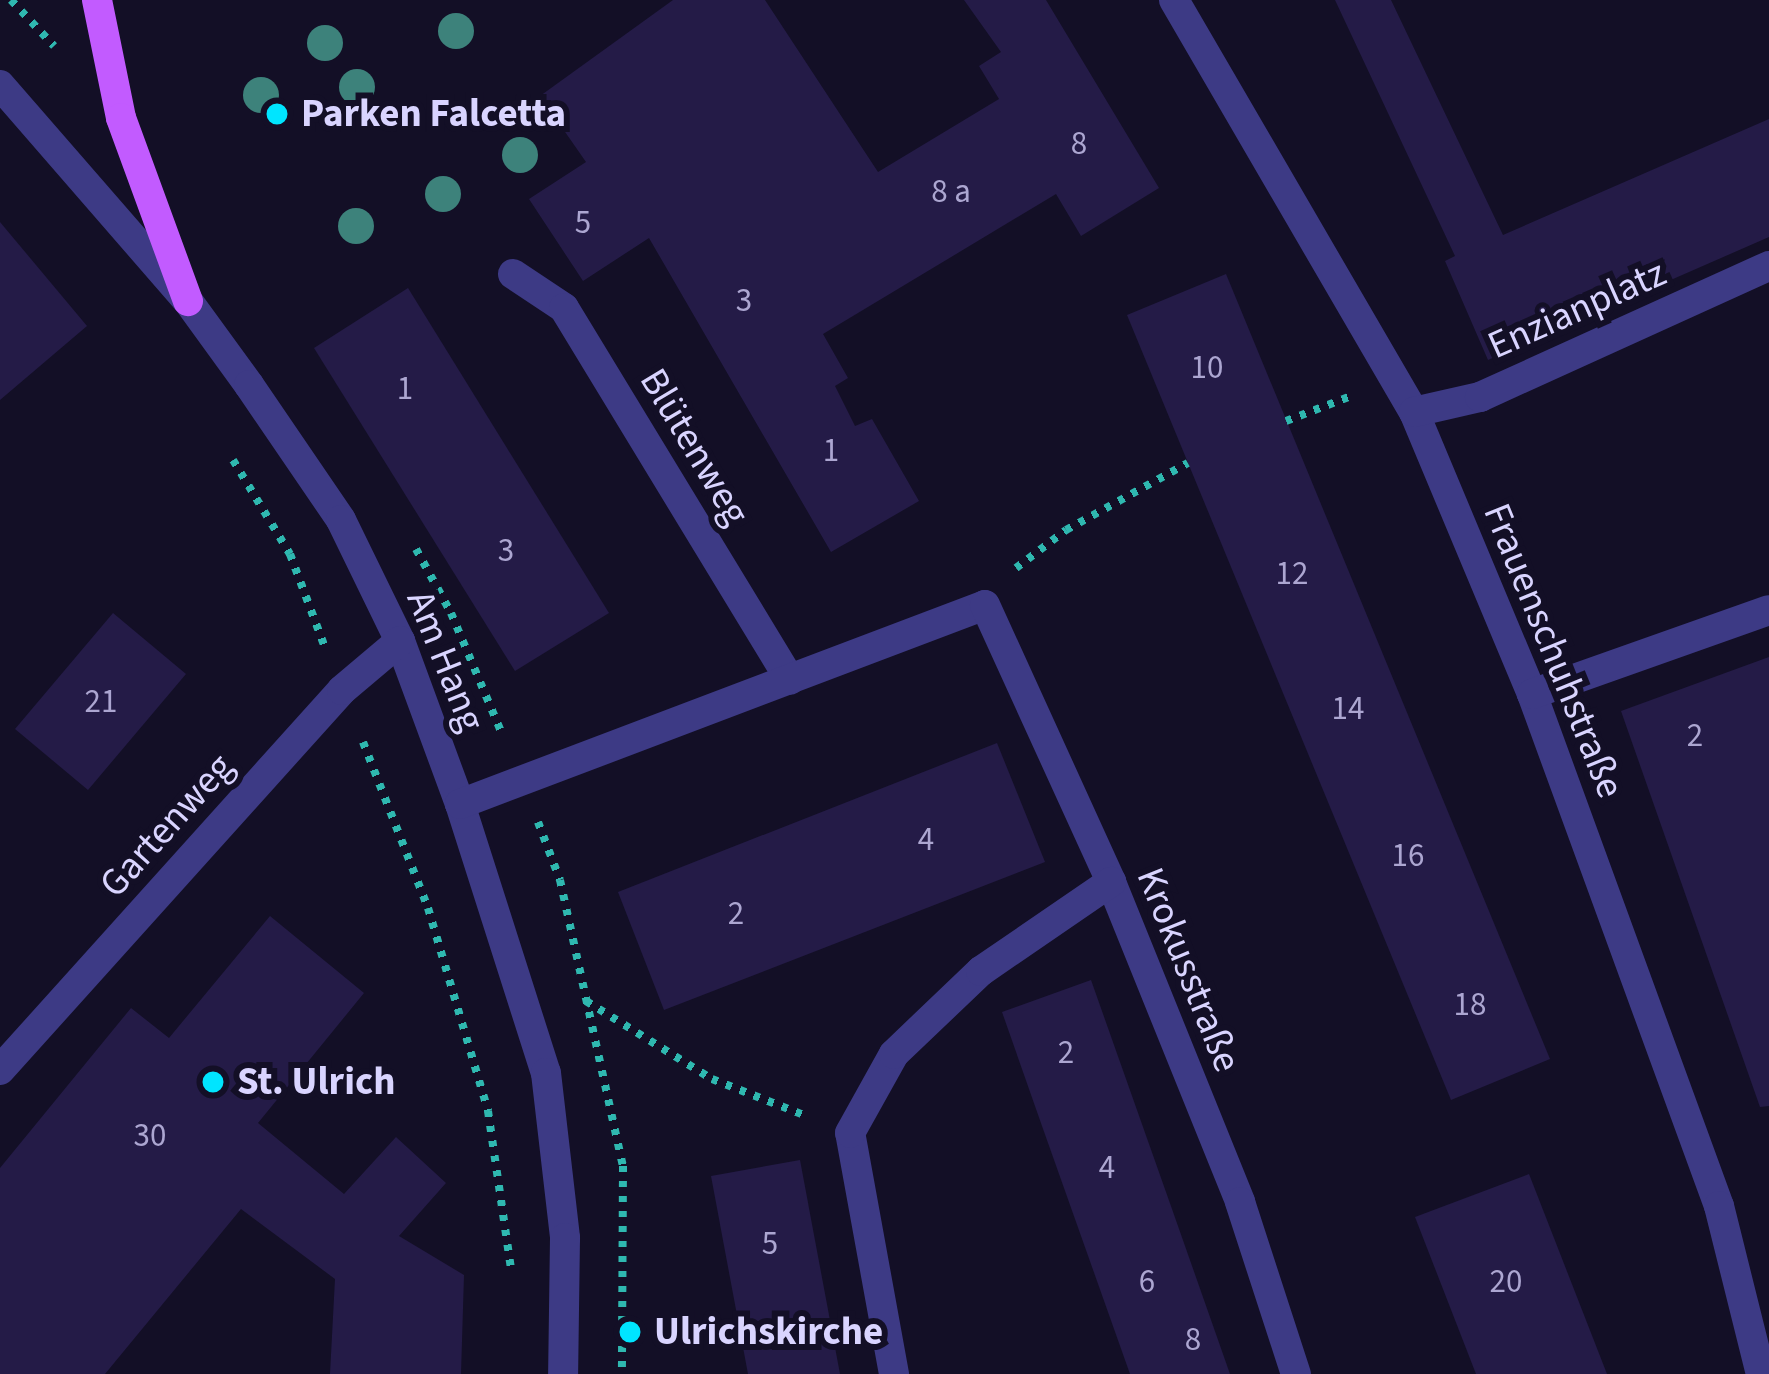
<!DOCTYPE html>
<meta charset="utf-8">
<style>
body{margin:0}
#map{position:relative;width:1769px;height:1374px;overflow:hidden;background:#130f26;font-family:"Source Sans 3",sans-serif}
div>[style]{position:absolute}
.building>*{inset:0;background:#241b47}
.path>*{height:8px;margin-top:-4px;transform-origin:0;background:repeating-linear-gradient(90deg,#2fb8b0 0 6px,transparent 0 15px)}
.minor>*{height:30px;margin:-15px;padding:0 15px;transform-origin:15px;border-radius:15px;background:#3d3a85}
.major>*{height:30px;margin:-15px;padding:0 15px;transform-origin:15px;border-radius:15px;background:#c25bff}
.trees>*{width:36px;height:36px;margin:-18px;border-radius:50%;background:#3d827b}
.dots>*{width:33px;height:33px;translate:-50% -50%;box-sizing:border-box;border:6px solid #130f26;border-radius:50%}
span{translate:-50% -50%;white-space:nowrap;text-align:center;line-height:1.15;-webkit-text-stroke:12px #130f26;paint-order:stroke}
.number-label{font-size:33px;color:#aca6d1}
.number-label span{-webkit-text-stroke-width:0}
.poi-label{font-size:39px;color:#d9d4ff;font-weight:700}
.left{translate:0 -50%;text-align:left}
.street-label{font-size:39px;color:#d9d4ff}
</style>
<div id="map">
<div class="building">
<i style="clip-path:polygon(673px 0,765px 0,878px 172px,999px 99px,979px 66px,1001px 52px,964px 0,1046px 0,1159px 188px,1081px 236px,1056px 194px,823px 334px,848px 378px,835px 386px,855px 426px,872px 419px,919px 501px,831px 552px,649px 238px,583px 281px,529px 199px,586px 162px,540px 96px)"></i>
<i style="clip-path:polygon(1335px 0,1391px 0,1503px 235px,1769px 119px,1769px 237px,1488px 360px,1445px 261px,1455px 256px)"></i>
<i style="clip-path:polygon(0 222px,87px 326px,0 400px)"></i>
<i style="clip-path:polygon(1226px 274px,1550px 1059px,1451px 1100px,1127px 315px)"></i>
<i style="clip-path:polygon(408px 288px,609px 613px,515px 671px,314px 348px)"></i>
<i style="clip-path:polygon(113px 613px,186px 674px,88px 790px,15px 729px)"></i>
<i style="clip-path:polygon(1769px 657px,1769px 1106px,1760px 1107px,1621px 711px)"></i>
<i style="clip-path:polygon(997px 743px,1045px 862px,664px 1010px,618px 892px)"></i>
<i style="clip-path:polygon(270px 916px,364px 993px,258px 1123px,344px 1194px,396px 1137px,446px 1183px,399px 1236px,464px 1275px,461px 1374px,330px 1374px,335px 1279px,241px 1209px,105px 1374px,0 1374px,0 1168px,131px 1008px,169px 1038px)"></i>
<i style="clip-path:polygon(1091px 980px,1172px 1209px,1230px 1374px,1130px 1374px,1042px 1126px,1002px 1012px)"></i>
<i style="clip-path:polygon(800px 1160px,840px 1374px,748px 1374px,711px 1176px)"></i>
<i style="clip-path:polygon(1529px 1174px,1607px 1374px,1476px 1374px,1415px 1217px)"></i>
</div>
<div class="path">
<i style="left:11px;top:0;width:63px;rotate:46.9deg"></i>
<i style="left:1286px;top:421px;width:67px;rotate:-20.9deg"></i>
<i style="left:233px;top:460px;width:110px;rotate:58.8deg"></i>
<i style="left:290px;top:554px;width:97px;rotate:69.5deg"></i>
<i style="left:416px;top:549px;width:73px;rotate:61.3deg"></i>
<i style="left:451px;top:613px;width:134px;rotate:67.1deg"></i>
<i style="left:1016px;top:568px;width:63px;rotate:-37.2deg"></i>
<i style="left:1066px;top:530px;width:139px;rotate:-28.8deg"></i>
<i style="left:363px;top:742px;width:178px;rotate:68.6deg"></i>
<i style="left:428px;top:908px;width:212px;rotate:73.5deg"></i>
<i style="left:488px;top:1111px;width:160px;rotate:81.7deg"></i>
<i style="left:538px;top:822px;width:62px;rotate:69.2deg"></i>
<i style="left:560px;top:880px;width:293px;rotate:77.6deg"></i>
<i style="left:623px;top:1166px;width:208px;rotate:90.3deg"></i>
<i style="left:586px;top:1001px;width:148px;rotate:31.8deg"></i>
<i style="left:712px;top:1079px;width:99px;rotate:21.4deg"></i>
</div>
<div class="minor">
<i style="left:1174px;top:0;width:477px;rotate:59.8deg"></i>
<i style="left:1414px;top:412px;width:306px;rotate:67.3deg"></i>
<i style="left:1532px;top:694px;width:545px;rotate:69.94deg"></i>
<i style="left:1719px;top:1206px;width:173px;rotate:76deg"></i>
<i style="left:0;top:85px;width:286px;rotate:49deg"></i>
<i style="left:188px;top:301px;width:104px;rotate:54deg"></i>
<i style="left:249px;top:385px;width:163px;rotate:55.7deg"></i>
<i style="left:341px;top:520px;width:135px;rotate:64deg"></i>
<i style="left:400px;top:641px;width:174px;rotate:69.8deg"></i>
<i style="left:460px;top:804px;width:282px;rotate:72.3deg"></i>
<i style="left:546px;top:1073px;width:166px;rotate:83.4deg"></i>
<i style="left:565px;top:1238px;width:136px;rotate:90.8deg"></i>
<i style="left:513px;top:274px;width:61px;rotate:33.7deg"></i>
<i style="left:564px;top:308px;width:435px;rotate:58.7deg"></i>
<i style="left:1414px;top:412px;width:68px;rotate:-12.8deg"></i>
<i style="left:1480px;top:397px;width:317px;rotate:-24.4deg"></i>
<i style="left:1532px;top:694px;width:251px;rotate:-19.5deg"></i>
<i style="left:460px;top:804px;width:561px;rotate:-20.76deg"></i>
<i style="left:985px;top:605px;width:304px;rotate:65.5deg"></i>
<i style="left:1111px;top:882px;width:345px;rotate:68deg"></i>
<i style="left:1240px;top:1202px;width:181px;rotate:72deg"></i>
<i style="left:0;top:1070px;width:511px;rotate:-48.01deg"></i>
<i style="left:342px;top:690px;width:76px;rotate:-40.2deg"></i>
<i style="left:894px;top:1374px;width:245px;rotate:-100.3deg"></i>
<i style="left:850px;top:1133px;width:90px;rotate:-60.9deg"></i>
<i style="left:894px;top:1054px;width:120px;rotate:-43.7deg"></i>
<i style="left:981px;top:971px;width:158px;rotate:-34.4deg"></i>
</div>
<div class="major">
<i style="left:97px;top:0;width:120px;rotate:78.5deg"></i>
<i style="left:121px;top:118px;width:195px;rotate:69.9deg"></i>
</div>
<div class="trees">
<i style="left:456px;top:31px"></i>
<i style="left:325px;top:43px"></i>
<i style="left:357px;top:87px"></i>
<i style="left:261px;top:95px"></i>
<i style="left:520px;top:155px"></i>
<i style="left:443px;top:194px"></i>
<i style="left:356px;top:226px"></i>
</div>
<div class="dots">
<i style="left:277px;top:114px;background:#00e5ff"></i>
<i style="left:213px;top:1082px;background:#00e5ff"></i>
<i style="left:630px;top:1332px;background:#00e5ff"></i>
</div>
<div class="number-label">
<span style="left:1079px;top:144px">8</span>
<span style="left:951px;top:192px">8 a</span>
<span style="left:583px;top:223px">5</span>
<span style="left:744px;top:301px">3</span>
<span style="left:1207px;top:368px">10</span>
<span style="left:405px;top:389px">1</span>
<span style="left:831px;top:451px">1</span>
<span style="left:506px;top:551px">3</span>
<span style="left:1292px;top:574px">12</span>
<span style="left:101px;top:702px">21</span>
<span style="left:1348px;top:709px">14</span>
<span style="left:1695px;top:736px">2</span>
<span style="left:926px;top:840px">4</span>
<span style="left:1408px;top:856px">16</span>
<span style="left:736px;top:914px">2</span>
<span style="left:1470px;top:1005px">18</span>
<span style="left:1066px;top:1053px">2</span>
<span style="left:150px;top:1136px">30</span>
<span style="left:1107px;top:1168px">4</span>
<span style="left:770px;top:1244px">5</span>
<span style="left:1147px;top:1282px">6</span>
<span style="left:1506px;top:1282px">20</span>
<span style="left:1193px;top:1340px">8</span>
</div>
<div class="poi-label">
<span class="left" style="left:301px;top:114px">Parken Falcetta</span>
<span class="left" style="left:237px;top:1082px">St. Ulrich</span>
<span class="left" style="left:654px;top:1332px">Ulrichskirche</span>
</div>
<div class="street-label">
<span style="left:1577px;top:310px;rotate:-24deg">Enzianplatz</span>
<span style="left:694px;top:447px;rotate:59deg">Blütenweg</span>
<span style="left:1553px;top:651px;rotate:68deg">Frauenschuhstraße</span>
<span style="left:445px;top:661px;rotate:68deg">Am Hang</span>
<span style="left:167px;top:826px;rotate:-48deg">Gartenweg</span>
<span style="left:1188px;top:970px;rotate:68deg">Krokusstraße</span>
</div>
</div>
